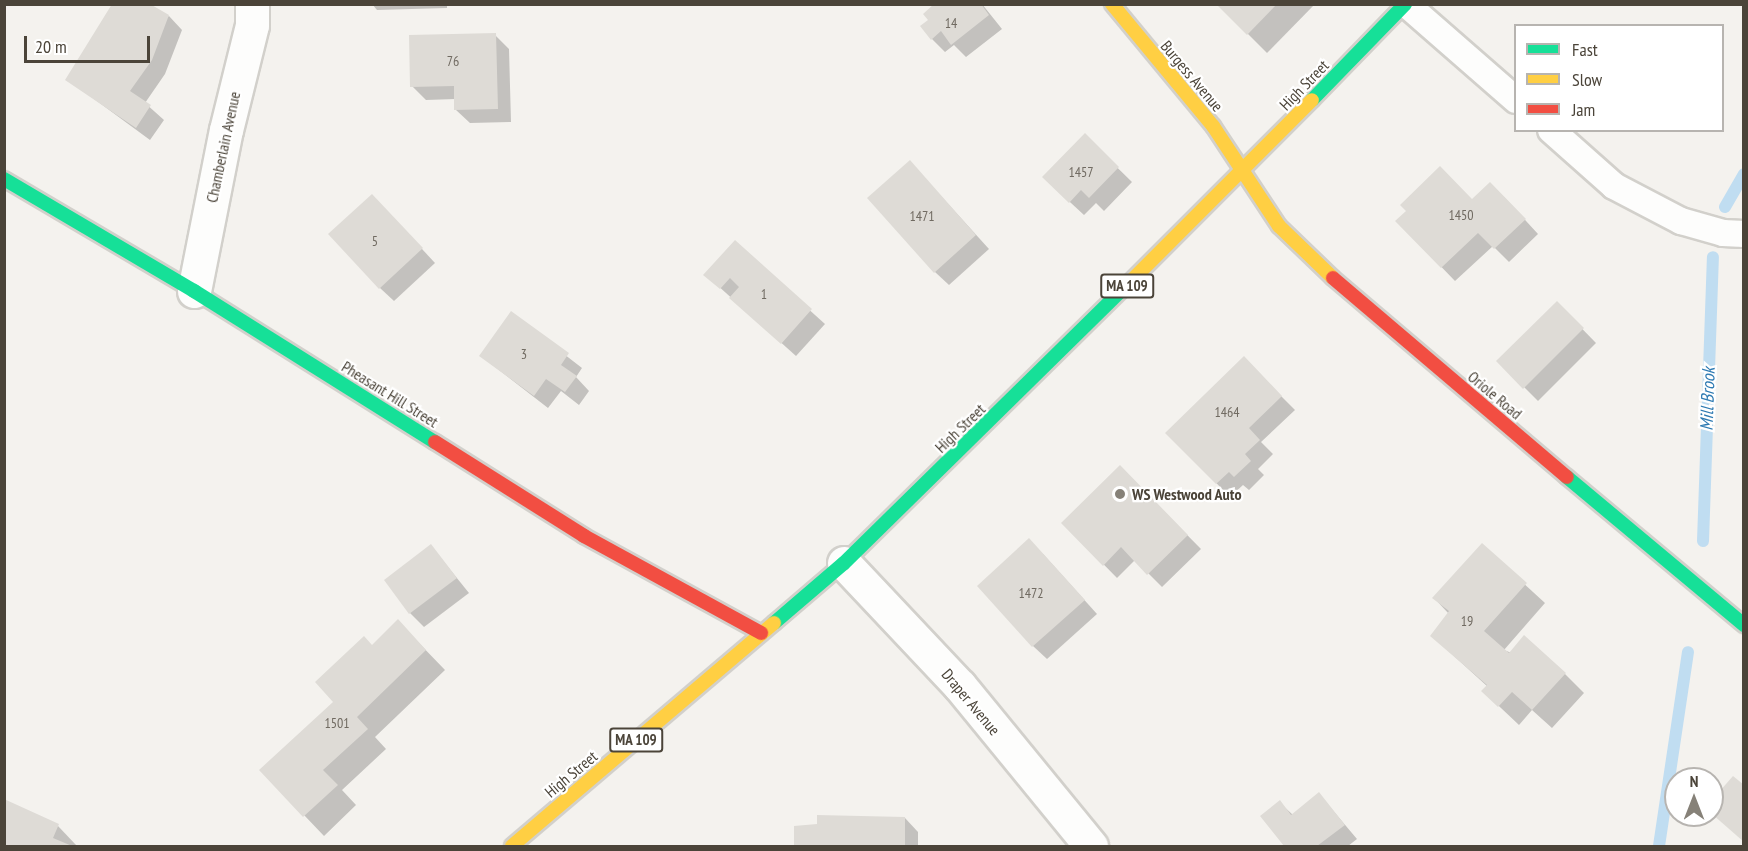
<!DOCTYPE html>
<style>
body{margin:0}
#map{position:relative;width:1748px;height:851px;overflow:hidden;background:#f4f2ee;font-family:"PT Sans Narrow",sans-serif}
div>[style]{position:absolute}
.shadow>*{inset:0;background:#0003}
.stream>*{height:12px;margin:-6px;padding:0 6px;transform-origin:6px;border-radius:6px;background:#c0ddf1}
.building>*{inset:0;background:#dedbd6}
.roads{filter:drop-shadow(2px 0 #d2d0cb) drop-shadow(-2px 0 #d2d0cb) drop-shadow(0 2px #d2d0cb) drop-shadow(0 -2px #d2d0cb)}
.lane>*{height:26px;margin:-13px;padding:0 13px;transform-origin:13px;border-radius:13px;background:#fdfdfc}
.street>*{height:33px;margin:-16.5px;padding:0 16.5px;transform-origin:16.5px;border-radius:16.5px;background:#fdfdfc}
.fast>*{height:14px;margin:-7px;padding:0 7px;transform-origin:7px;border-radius:7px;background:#16e098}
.slow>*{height:14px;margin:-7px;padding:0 7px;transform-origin:7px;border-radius:7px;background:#ffcf43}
.jam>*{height:14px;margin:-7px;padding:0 7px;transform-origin:7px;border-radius:7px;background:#f24e42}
.dots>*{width:16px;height:16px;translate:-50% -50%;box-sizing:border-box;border:3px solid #fff;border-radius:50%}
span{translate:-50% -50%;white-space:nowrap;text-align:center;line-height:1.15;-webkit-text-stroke:4.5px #fff;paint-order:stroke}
.number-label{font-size:14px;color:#706a61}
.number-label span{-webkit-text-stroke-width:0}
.shield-label span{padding:2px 4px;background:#fff;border:2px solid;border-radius:4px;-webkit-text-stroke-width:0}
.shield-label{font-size:15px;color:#4b4439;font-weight:700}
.street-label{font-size:16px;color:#4b4439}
.poi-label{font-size:16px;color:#4b4439;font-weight:700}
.left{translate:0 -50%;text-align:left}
.water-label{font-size:18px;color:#2e7ab2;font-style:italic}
.frame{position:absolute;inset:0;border:6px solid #4b4439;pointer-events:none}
.legend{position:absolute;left:1514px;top:24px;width:210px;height:108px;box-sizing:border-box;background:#fff;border:2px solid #b7b4b0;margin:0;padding:8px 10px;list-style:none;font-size:18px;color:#4b4439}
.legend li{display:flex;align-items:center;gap:12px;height:30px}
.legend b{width:30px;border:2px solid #b7b4b0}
.north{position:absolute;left:1664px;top:767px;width:60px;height:60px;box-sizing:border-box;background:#fff;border:2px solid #b7b4b0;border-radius:50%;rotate:0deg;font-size:16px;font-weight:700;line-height:24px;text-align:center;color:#4b4439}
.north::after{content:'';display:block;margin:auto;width:21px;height:27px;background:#868178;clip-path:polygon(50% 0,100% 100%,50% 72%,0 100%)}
.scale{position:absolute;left:24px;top:36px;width:126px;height:27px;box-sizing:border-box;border:3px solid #4b4439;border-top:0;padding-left:8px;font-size:18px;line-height:21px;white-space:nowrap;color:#4b4439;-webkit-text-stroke:4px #fff;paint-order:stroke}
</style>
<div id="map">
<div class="shadow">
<i style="clip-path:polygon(372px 4px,447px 4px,447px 8px,377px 10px)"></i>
<i style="clip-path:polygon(937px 4px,982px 4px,1002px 29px,966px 57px,954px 45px,945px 52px,932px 39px,930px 20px)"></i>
<i style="clip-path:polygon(1218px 4px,1315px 4px,1267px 53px)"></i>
<i style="clip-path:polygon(169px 16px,182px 30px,165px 74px,145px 103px,164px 120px,150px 140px,67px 79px)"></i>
<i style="clip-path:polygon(495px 35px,509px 49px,511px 122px,470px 123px,456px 110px,456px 99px,426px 100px,412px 86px)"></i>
<i style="clip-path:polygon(1085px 136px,1132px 182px,1104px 211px,1096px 203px,1084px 215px,1058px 191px)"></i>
<i style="clip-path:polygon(910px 162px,989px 249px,949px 285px,935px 272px)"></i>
<i style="clip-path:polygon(1504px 197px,1538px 234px,1509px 262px,1493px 246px,1455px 281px,1397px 221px,1408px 211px)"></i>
<i style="clip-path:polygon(385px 209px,435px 263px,394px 301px,380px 288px)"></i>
<i style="clip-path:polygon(735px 243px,825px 324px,796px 356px,706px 275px)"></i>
<i style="clip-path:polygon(1557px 303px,1596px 343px,1538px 401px,1498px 361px)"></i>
<i style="clip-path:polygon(511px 313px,582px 368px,576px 377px,589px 391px,579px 405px,561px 391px,548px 408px,481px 356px)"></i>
<i style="clip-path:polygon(1244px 359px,1295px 410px,1261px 442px,1273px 454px,1258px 469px,1264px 475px,1249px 490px,1243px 485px,1230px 497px,1167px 433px)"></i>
<i style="clip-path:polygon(1120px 467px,1201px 549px,1162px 587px,1135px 560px,1117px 578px,1063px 523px)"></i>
<i style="clip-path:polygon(1482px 545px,1545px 603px,1504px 650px,1565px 674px,1584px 693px,1552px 728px,1532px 710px,1519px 725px,1483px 691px,1488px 687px,1432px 636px,1449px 614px,1434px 598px)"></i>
<i style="clip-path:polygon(431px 546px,469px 593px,424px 627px,410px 613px)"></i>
<i style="clip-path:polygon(1043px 554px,1097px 614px,1047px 659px,1033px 646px)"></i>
<i style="clip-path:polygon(417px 641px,445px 670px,375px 737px,386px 749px,342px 790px,356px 805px,324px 836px,262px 771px,335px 702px,372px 646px)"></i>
<i style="clip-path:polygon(1319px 794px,1357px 839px,1348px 846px,1286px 846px,1262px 816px,1279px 802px,1293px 815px)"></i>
<i style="clip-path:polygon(4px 801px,58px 826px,77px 846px,4px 846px)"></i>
<i style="clip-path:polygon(905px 818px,918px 832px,918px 846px,796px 846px,796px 827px)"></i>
</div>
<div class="stream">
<i style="left:1725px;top:207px;width:38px;rotate:-60deg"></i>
<i style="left:1703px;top:541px;width:284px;rotate:-88deg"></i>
<i style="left:1659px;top:846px;width:196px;rotate:-81.5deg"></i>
</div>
<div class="building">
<i style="clip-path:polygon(112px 4px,150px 4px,169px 15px,152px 60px,130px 91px,151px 105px,136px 128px,65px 80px)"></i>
<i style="clip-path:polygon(934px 4px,981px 4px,989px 15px,951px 45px,941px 31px,931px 40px,920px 26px,928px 20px,923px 14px)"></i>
<i style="clip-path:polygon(1216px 4px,1277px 4px,1247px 35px)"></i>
<i style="clip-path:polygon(496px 33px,498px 109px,454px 110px,454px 86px,410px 87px,409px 35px)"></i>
<i style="clip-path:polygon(1085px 133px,1119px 167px,1089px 198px,1081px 190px,1069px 203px,1042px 177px)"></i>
<i style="clip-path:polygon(910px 160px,976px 235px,934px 273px,867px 198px)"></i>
<i style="clip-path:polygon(1440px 166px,1472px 199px,1490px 182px,1526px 219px,1494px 249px,1478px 233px,1441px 268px,1395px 221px,1406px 211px,1400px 205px)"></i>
<i style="clip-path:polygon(372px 194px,423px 248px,379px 289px,328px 234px)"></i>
<i style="clip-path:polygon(735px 240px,812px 309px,781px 344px,729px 298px,739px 287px,730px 278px,720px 289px,703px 275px)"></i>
<i style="clip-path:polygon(1557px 301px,1584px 328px,1523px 389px,1496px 361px)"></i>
<i style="clip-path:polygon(511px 311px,569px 353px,561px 365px,577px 376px,565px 392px,546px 379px,534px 396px,479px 356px)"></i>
<i style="clip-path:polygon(1244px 356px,1282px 396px,1249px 428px,1260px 440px,1245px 454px,1251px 461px,1234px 477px,1229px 472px,1216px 484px,1165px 433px)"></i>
<i style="clip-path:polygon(1120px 465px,1188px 535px,1147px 575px,1121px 547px,1103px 566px,1061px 523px)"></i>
<i style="clip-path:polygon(1029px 538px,1085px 600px,1032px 647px,977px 586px)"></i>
<i style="clip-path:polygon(1482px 543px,1527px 583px,1484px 631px,1509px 653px,1524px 635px,1566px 673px,1532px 710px,1512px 692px,1498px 707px,1481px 691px,1487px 685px,1430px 636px,1449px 611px,1432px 598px)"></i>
<i style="clip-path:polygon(431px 544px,457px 578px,409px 614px,384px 580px)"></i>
<i style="clip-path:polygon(398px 619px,426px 650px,357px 717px,368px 729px,323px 770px,338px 785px,303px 817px,259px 770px,333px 702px,315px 682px,364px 636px,372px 645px)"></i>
<i style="clip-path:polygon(1733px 776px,1744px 785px,1744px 842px,1712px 814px,1712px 800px)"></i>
<i style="clip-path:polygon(1319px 792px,1345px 825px,1317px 846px,1284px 846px,1260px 816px,1280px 800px,1291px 815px)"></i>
<i style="clip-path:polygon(4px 799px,59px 824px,53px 838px,72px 846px,4px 846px)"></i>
<i style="clip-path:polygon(817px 815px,905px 817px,905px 846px,794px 846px,794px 826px,817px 824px)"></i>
</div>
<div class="roads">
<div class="lane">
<i style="left:1406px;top:4px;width:146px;rotate:41.1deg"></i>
<i style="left:1551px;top:130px;width:84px;rotate:41.6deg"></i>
<i style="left:1614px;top:186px;width:76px;rotate:27.6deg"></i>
<i style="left:1681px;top:221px;width:44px;rotate:15.9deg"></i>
<i style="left:1723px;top:233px;width:21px;rotate:3deg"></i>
</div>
<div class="street">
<i style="left:194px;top:291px;width:164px;rotate:-78.8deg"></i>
<i style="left:226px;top:130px;width:108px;rotate:-76.1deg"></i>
<i style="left:252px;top:25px;width:21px;rotate:-90deg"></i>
<i style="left:844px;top:563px;width:169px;rotate:46.7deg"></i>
<i style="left:960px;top:686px;width:207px;rotate:50.7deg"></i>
</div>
<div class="fast">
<i style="left:1312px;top:100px;width:134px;rotate:-45.9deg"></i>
<i style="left:4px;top:179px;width:221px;rotate:30.5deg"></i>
<i style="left:194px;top:291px;width:284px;rotate:32.1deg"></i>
<i style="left:1567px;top:477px;width:231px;rotate:39.9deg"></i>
<i style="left:774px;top:623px;width:92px;rotate:-40.6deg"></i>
<i style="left:844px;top:563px;width:398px;rotate:-44.5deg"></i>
</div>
<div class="slow">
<i style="left:1112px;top:4px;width:158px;rotate:50.4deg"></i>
<i style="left:1213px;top:126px;width:120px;rotate:56.6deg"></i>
<i style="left:1279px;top:226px;width:75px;rotate:43.9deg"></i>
<i style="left:1128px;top:284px;width:260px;rotate:-45deg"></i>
<i style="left:512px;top:846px;width:344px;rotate:-40.4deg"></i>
</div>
<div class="jam">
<i style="left:1333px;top:278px;width:307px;rotate:40.4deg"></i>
<i style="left:435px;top:442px;width:176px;rotate:32.2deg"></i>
<i style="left:584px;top:536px;width:202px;rotate:28.7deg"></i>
</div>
</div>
<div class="dots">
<i style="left:1120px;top:494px;background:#868178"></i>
</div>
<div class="number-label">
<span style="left:951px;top:23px">14</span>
<span style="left:453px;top:61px">76</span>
<span style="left:1081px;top:172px">1457</span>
<span style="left:1461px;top:215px">1450</span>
<span style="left:922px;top:216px">1471</span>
<span style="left:375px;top:241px">5</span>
<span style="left:764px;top:294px">1</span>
<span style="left:524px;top:354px">3</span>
<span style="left:1227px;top:412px">1464</span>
<span style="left:1031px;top:593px">1472</span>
<span style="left:1467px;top:621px">19</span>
<span style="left:337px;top:723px">1501</span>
</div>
<div class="shield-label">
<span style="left:1127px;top:286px">MA 109</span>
<span style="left:636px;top:740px">MA 109</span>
</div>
<div class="street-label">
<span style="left:1192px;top:76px;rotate:50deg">Burgess Avenue</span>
<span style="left:1304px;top:85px;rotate:-46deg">High Street</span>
<span style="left:223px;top:147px;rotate:-78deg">Chamberlain Avenue</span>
<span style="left:390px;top:394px;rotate:32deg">Pheasant Hill Street</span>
<span style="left:1495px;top:395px;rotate:40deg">Oriole Road</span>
<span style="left:960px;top:428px;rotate:-44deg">High Street</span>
<span style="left:971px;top:702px;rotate:50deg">Draper Avenue</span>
<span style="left:571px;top:774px;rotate:-40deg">High Street</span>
</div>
<div class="poi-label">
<span class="left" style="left:1132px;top:494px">WS Westwood Auto</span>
</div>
<div class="water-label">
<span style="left:1708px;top:399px;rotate:-88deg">Mill Brook</span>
</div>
<div class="frame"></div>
<ul class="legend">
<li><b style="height:8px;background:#16e098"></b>Fast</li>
<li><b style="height:8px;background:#ffcf43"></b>Slow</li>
<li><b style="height:8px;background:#f24e42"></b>Jam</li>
</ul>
<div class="north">N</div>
<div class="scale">20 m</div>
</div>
